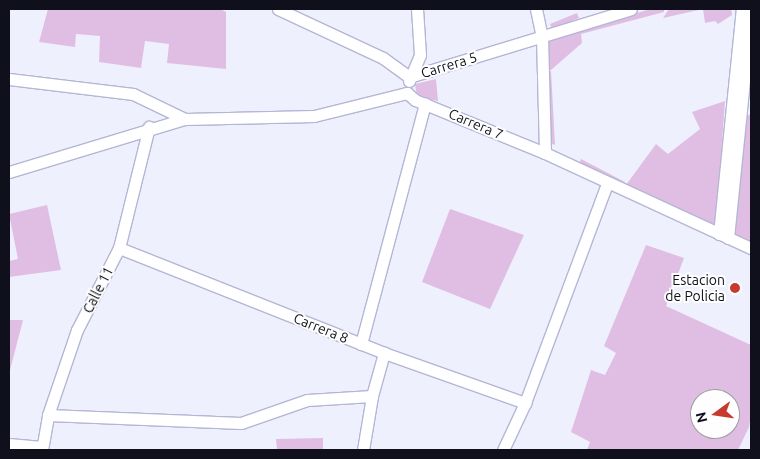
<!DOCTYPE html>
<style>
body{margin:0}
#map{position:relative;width:760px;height:459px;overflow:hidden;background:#eff0fd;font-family:Ubuntu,sans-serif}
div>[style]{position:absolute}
.green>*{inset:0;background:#e0bee3}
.roads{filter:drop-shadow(1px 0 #b4b6d5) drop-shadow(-1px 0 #b4b6d5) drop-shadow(0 1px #b4b6d5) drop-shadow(0 -1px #b4b6d5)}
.minor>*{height:11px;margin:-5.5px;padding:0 5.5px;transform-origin:5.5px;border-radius:5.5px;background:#fff}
.dots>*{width:14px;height:14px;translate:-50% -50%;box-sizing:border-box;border:2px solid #fefefe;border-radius:50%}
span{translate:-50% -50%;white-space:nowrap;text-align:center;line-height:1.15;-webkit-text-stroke:4px #fefefe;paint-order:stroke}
.street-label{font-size:14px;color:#0f101b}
.poi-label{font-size:14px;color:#0f101b}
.right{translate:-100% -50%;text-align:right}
.frame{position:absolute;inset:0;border:10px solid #0f101b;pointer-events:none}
.north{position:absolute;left:690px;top:389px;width:50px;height:50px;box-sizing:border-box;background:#fefefe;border:1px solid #9e9fa3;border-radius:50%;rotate:256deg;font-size:14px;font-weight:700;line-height:20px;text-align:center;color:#0f101b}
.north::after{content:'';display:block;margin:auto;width:18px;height:22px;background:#c73a2f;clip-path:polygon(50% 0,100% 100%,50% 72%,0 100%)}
</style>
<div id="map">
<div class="green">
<i style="clip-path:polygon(48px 9px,220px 9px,226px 12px,226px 69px,167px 63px,169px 44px,145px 41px,141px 68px,99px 62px,100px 36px,76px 34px,75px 47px,39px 42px)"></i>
<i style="clip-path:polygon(651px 9px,664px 9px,664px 12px,581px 34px,582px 43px,551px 70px,544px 70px,544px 39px)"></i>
<i style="clip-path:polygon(669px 9px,703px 9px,663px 18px)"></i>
<i style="clip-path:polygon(703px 9px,731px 9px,732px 15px,718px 24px,715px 21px,705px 23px)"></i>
<i style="clip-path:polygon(577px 13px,579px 18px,552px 29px,550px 24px)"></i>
<i style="clip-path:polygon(551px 71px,555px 145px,545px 141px,544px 72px)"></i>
<i style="clip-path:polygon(436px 79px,438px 101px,417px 97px,415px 84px)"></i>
<i style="clip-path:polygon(725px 101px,716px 225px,623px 189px,656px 144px,668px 154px,700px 129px,692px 112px)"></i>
<i style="clip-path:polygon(751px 114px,751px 244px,738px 239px,732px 228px,743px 118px)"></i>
<i style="clip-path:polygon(581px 159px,625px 182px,621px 188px,578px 167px)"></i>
<i style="clip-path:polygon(47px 205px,61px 270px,9px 277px,9px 261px,18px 259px,9px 214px)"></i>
<i style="clip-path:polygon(450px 209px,524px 235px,490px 309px,422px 282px)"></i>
<i style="clip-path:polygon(evenodd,646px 245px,684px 258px,666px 306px,751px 345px,751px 414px,749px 427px,738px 450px,587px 450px,590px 442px,571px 432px,591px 370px,605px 375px,616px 353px,604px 346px,646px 245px,700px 399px,730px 399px,730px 429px,700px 429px,700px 399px)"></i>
<i style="clip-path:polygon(9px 320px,23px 320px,9px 374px)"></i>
<i style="clip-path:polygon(323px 438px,323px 450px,277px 450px,276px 439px)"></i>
</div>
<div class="roads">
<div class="minor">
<i style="left:278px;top:9px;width:116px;rotate:25deg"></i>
<i style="left:383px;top:58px;width:32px;rotate:36deg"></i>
<i style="left:409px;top:77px;width:232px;rotate:-17deg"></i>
<i style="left:536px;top:9px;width:29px;rotate:78deg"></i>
<i style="left:542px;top:37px;width:116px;rotate:88.5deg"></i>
<i style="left:9px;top:79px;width:125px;rotate:6.9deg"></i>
<i style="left:133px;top:94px;width:58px;rotate:25.7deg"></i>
<i style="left:409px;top:81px;width:28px;rotate:-67deg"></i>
<i style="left:420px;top:55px;width:46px;rotate:-93.7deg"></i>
<i style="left:9px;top:172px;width:184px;rotate:-16.8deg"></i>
<i style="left:185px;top:119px;width:129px;rotate:-1.3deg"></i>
<i style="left:314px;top:116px;width:96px;rotate:-13.9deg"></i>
<i style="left:407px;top:93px;width:11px;rotate:41deg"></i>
<i style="left:415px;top:100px;width:140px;rotate:22.2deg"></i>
<i style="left:545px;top:153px;width:227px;rotate:24.8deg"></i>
<i style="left:719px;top:234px;width:226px;rotate:-84.2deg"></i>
<i style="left:728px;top:238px;width:226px;rotate:-84.2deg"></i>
<i style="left:119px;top:248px;width:285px;rotate:21.6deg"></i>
<i style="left:384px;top:353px;width:150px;rotate:19.5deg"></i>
<i style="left:361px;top:344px;width:249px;rotate:-75.1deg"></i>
<i style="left:48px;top:415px;width:193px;rotate:2.4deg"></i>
<i style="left:241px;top:423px;width:70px;rotate:-19.2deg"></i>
<i style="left:307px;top:400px;width:65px;rotate:-3.5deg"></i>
<i style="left:9px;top:444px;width:33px;rotate:5deg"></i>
<i style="left:42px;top:450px;width:36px;rotate:-80deg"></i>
<i style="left:48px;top:415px;width:90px;rotate:-71.2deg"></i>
<i style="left:77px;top:330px;width:92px;rotate:-62.9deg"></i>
<i style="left:119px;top:248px;width:125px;rotate:-76.1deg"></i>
<i style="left:363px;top:450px;width:55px;rotate:-80.5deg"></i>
<i style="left:372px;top:396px;width:45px;rotate:-74.4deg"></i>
<i style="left:503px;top:450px;width:52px;rotate:-64.9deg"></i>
<i style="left:525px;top:403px;width:234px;rotate:-69.5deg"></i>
</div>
</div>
<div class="dots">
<i style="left:735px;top:288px;background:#c73a2f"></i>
</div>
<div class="street-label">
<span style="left:449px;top:65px;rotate:-17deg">Carrera 5</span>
<span style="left:476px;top:124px;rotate:23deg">Carrera 7</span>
<span style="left:98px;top:290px;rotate:-63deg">Calle 11</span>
<span style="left:321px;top:328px;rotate:22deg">Carrera 8</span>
</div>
<div class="poi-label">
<span class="right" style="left:725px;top:288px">Estacion<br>de Policia</span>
</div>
<div class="frame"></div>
<div class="north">N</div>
</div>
